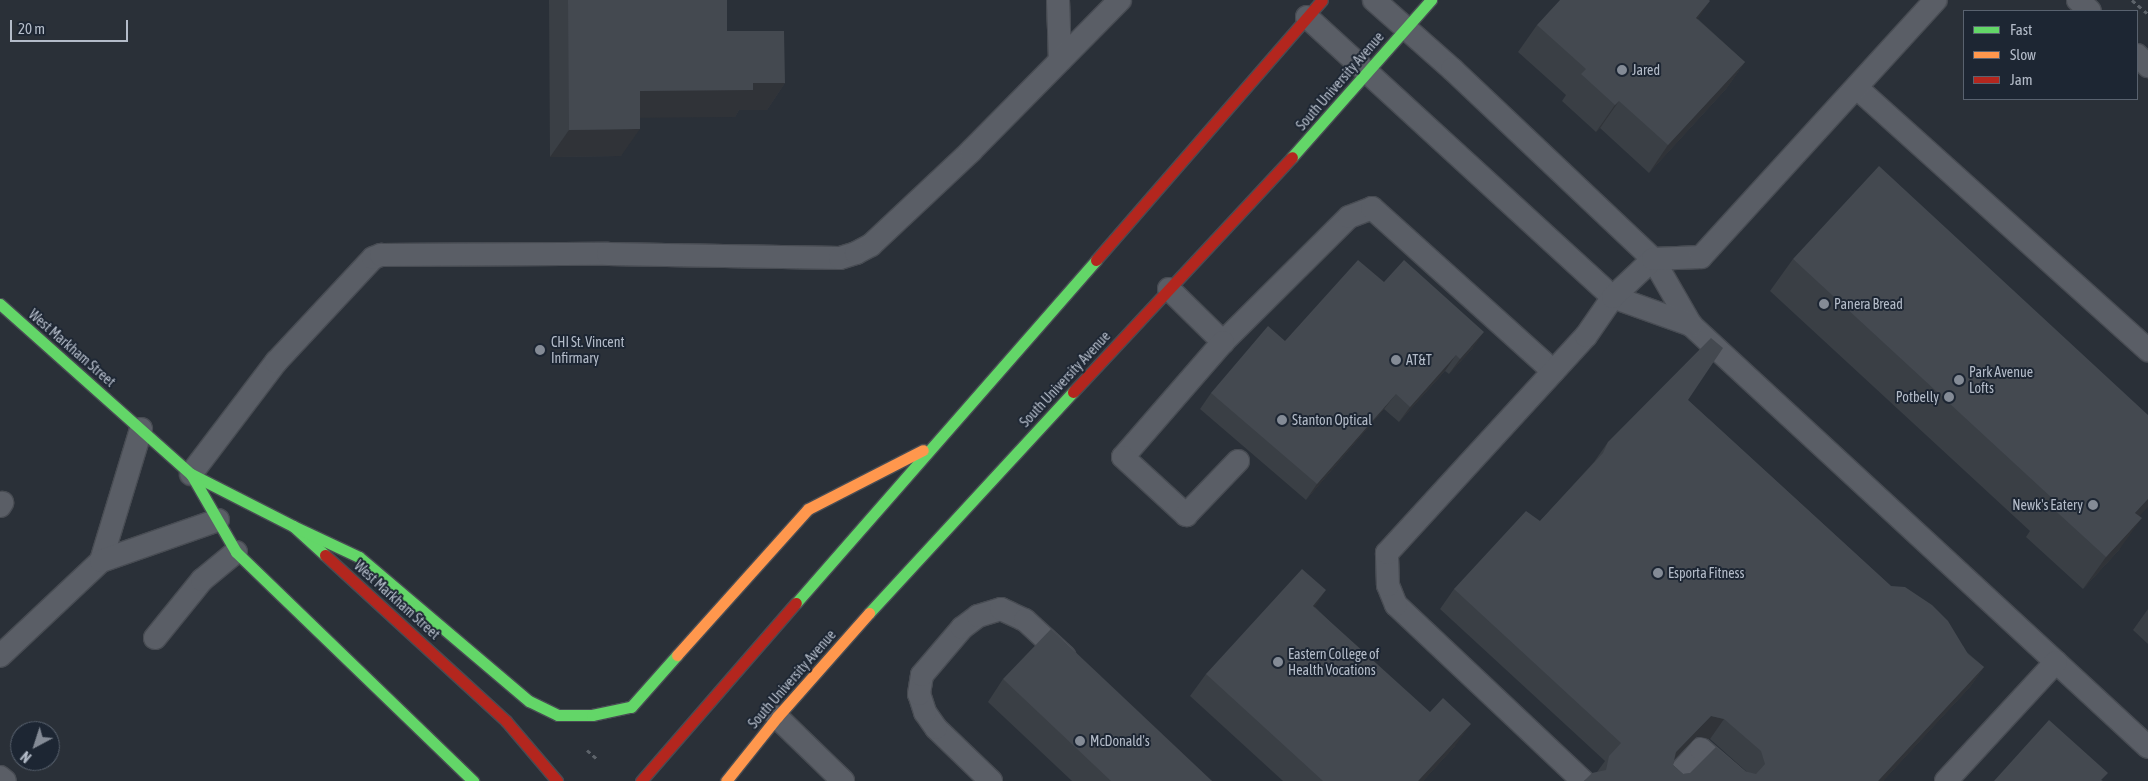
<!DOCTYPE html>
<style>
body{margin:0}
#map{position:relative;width:2148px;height:781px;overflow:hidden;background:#2a3038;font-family:"Asap Condensed",sans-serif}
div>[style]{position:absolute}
.path>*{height:3px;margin-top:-1.5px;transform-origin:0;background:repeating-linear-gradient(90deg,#5d636a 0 4px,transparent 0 8px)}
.roads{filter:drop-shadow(1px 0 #484c53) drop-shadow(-1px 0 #484c53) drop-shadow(0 1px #484c53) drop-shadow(0 -1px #484c53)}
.lane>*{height:22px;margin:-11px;padding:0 11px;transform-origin:11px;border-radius:11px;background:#5a5e66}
.fast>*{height:11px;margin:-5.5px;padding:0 5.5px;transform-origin:5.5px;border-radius:5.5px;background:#63d668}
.slow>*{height:11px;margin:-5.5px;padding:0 5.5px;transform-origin:5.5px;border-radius:5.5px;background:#ff974d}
.jam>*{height:11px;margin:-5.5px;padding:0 5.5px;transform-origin:5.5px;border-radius:5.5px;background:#b3261e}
.wall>*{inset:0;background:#3a3f45}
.shaded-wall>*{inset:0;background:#303338}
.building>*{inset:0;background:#444950}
.dots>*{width:14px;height:14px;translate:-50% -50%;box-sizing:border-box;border:2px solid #1d2633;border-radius:50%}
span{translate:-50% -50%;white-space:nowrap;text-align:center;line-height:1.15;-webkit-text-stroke:4px #1d2633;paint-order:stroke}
.poi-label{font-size:14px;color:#b4bcc9}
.left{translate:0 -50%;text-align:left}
.right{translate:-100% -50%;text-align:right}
.street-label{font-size:14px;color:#b4bcc9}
.legend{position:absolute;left:1963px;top:10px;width:175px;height:90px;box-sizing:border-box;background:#1d2633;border:1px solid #59626f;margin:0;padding:6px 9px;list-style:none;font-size:15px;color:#b4bcc9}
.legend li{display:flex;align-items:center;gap:10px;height:25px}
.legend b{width:25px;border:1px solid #59626f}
.north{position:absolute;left:10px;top:721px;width:50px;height:50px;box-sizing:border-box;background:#1d2633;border:1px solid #59626f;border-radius:50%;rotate:220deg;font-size:14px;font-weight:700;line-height:20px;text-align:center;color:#b4bcc9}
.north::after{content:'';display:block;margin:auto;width:18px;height:22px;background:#848b96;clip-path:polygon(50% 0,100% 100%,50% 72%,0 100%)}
.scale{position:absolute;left:10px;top:20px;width:118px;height:22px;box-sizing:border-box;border:2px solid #b4bcc9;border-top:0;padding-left:6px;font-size:15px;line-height:18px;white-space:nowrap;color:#b4bcc9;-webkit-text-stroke:4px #1d2633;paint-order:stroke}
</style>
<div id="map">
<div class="path">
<i style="left:2132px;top:0;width:21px;rotate:41deg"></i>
<i style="left:587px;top:750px;width:13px;rotate:42deg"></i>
</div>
<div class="roads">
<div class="lane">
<i style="left:1058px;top:0;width:60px;rotate:88.1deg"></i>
<i style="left:1374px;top:0;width:104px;rotate:41.5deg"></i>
<i style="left:1452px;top:69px;width:277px;rotate:43.4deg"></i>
<i style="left:1653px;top:259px;width:76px;rotate:60.1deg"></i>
<i style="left:1691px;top:325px;width:622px;rotate:42.72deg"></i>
<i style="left:2078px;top:0;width:16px;rotate:43deg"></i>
<i style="left:1307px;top:17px;width:415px;rotate:42.5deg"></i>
<i style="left:1613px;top:297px;width:83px;rotate:19.7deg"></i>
<i style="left:2137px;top:55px;width:16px;rotate:45deg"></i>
<i style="left:1857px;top:88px;width:392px;rotate:42deg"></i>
<i style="left:1169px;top:289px;width:76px;rotate:44.5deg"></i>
<i style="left:1223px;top:342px;width:177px;rotate:-44.8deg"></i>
<i style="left:1349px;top:217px;width:25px;rotate:-21deg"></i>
<i style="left:1372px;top:208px;width:244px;rotate:42deg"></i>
<i style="left:1223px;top:342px;width:152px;rotate:131deg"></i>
<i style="left:1123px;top:457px;width:86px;rotate:42.6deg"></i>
<i style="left:1186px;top:515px;width:75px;rotate:-46.1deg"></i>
<i style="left:191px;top:474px;width:141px;rotate:-52.8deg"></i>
<i style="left:276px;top:362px;width:142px;rotate:-47deg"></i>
<i style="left:373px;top:258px;width:9px;rotate:-21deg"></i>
<i style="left:381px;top:255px;width:227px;rotate:-0.3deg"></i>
<i style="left:608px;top:254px;width:232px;rotate:1deg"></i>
<i style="left:840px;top:258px;width:17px;rotate:-17deg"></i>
<i style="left:856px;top:253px;width:17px;rotate:-28deg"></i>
<i style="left:871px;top:245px;width:137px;rotate:-43.2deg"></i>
<i style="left:971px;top:151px;width:212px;rotate:-45.4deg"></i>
<i style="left:0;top:506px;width:4px;rotate:-56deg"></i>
<i style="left:101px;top:561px;width:138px;rotate:-73.1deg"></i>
<i style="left:155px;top:638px;width:75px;rotate:-51deg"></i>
<i style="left:202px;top:580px;width:44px;rotate:-39.5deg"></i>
<i style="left:0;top:656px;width:139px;rotate:-43.2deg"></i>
<i style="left:101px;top:561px;width:124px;rotate:-19.3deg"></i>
<i style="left:777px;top:717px;width:92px;rotate:44.1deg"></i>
<i style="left:0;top:777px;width:6px;rotate:39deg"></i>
<i style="left:991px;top:781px;width:76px;rotate:-136.1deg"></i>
<i style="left:936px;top:728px;width:19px;rotate:-125deg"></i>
<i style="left:925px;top:712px;width:19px;rotate:-108deg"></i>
<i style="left:919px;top:694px;width:19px;rotate:-81deg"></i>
<i style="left:922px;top:675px;width:62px;rotate:-49.6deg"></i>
<i style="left:962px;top:628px;width:20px;rotate:-37deg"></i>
<i style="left:978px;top:616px;width:24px;rotate:-17deg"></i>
<i style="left:1001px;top:609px;width:26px;rotate:25deg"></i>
<i style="left:1025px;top:620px;width:54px;rotate:42.8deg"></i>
<i style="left:1583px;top:781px;width:257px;rotate:-136.7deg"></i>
<i style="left:1396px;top:605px;width:22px;rotate:-112deg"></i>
<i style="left:1388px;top:585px;width:32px;rotate:-92deg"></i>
<i style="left:1387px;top:553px;width:294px;rotate:-47.5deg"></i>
<i style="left:1586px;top:336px;width:47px;rotate:-55.3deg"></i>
<i style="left:1613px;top:297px;width:55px;rotate:-43.5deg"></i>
<i style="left:1653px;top:259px;width:48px;rotate:-2.4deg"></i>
<i style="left:1701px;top:257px;width:348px;rotate:-47.6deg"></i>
<i style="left:1672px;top:781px;width:43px;rotate:-47.8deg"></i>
<i style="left:1701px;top:749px;width:49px;rotate:40.9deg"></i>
<i style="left:1946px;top:781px;width:162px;rotate:-47.3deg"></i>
</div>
<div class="fast">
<i style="left:1292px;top:157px;width:210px;rotate:-48.5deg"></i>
<i style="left:0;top:304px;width:256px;rotate:41.7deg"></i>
<i style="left:191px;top:474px;width:114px;rotate:27deg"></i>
<i style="left:293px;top:526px;width:43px;rotate:42.2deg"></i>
<i style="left:191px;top:474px;width:90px;rotate:60deg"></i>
<i style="left:236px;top:552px;width:330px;rotate:44deg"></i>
<i style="left:293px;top:526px;width:73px;rotate:25.2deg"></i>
<i style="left:359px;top:557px;width:223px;rotate:40.3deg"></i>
<i style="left:529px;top:701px;width:32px;rotate:26deg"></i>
<i style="left:558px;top:715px;width:34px"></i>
<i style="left:592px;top:715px;width:40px;rotate:-12deg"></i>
<i style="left:631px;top:707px;width:69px;rotate:-48.5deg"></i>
<i style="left:796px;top:603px;width:456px;rotate:-48.8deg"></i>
<i style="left:869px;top:613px;width:301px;rotate:-47.3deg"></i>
</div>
<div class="slow">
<i style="left:677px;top:655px;width:196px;rotate:-48.1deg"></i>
<i style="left:808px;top:509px;width:129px;rotate:-27.2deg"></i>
<i style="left:726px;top:781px;width:82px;rotate:-51.4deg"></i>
<i style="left:777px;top:717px;width:139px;rotate:-48.5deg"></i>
</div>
<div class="jam">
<i style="left:1096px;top:260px;width:344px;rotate:-49deg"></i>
<i style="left:1073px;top:392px;width:321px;rotate:-47deg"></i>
<i style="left:325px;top:555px;width:246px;rotate:42.5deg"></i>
<i style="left:506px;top:721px;width:79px;rotate:49.6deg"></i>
<i style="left:641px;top:781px;width:236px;rotate:-49deg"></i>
</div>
</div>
<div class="wall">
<i style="clip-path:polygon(549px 0,727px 0,727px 31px,785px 83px,767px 110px,739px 110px,735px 117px,640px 117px,621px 156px,550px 157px)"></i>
<i style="clip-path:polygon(1698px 19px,1745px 62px,1726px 89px,1649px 173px,1600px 128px,1596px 132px,1562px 101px,1566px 95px,1518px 52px,1537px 25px)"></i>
<i style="clip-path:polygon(1793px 259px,2139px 516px,2119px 550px,2083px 589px,2026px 537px,2030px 531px,1770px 291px)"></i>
<i style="clip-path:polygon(1384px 282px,1473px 348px,1449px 374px,1445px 371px,1399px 422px,1384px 409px,1306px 500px,1200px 409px,1211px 393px,1285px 341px)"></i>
<i style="clip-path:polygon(evenodd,1688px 400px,1891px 586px,1984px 667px,1970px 687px,1883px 781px,1584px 781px,1597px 772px,1605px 761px,1440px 609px,1454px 589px,1540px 521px,1594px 462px,1608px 442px,1688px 400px,1697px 736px,1710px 739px,1747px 772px,1744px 771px,1683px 774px,1673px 765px,1674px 760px,1697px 736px)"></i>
<i style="clip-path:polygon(1315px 607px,1455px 746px,1423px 781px,1283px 781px,1190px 696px,1206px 674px)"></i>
<i style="clip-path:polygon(2148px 609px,2148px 644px,2133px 630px)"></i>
<i style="clip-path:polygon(1003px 679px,1212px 781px,1072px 781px,988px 702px)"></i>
</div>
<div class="shaded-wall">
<i style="clip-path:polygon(1710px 1px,1691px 29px,1696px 18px)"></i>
<i style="clip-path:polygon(1745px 62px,1726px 89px,1649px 173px,1668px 145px)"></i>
<i style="clip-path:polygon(753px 83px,785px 83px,767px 110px,739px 110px,735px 117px,621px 118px,640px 91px)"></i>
<i style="clip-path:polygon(1619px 101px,1600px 128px,1596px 132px,1615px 105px)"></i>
<i style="clip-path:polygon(640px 129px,621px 156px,550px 157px,569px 130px)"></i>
<i style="clip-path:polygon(1484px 332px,1473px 348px,1449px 374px,1460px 359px)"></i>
<i style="clip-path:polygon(1456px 355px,1445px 371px,1399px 422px,1410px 407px)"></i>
<i style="clip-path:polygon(1396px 394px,1384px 409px,1306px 500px,1317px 484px)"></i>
<i style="clip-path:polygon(2148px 499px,2148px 507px,2113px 545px,2135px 513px)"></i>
<i style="clip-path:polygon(2142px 518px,2119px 550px,2083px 589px,2106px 557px)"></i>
<i style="clip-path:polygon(1326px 590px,1311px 613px,1313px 606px)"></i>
<i style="clip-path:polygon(1984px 667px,1970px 687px,1883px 781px,1878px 781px)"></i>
<i style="clip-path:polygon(1711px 716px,1724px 719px,1710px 739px,1697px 736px,1662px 772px,1676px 752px)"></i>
<i style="clip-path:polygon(1471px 724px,1455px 746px,1423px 781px,1418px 781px)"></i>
</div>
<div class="building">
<i style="clip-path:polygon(568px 0,727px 0,727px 31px,784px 31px,785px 83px,753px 83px,753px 90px,640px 91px,640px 129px,569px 130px)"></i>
<i style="clip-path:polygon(1560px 0,1709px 0,1710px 1px,1696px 18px,1745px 62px,1668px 145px,1619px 101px,1615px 105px,1581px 74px,1586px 69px,1537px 25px)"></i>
<i style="clip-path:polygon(1879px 166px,2148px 415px,2148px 499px,2135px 513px,2142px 518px,2106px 557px,2048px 504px,2053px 499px,1793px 259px)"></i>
<i style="clip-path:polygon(1358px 260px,1384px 282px,1404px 260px,1484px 332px,1460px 359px,1456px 355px,1410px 407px,1396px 394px,1317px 484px,1211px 393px,1268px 326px,1285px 341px)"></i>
<i style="clip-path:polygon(evenodd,1711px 338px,1723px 348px,1688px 400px,1891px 586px,1905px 587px,1932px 605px,1948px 621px,1968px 654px,1984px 667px,1878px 781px,1584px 781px,1592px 773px,1606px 770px,1609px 756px,1621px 743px,1454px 589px,1526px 511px,1540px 521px,1603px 453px,1608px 442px,1711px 338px,1711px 716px,1724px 719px,1761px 751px,1765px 764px,1756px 774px,1744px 771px,1716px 747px,1690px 773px,1683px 774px,1673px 765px,1676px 752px,1711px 716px)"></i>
<i style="clip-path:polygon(1302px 569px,1326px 590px,1313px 606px,1430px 712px,1443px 698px,1471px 724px,1418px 781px,1323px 781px,1206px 674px)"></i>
<i style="clip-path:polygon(1051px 629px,1212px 781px,1111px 781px,1003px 679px)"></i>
<i style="clip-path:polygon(2049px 720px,2108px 773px,2101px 780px,2103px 781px,1994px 781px)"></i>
</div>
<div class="dots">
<i style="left:1622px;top:70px;background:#848b96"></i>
<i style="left:1824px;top:304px;background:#848b96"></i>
<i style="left:540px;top:350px;background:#848b96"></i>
<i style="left:1396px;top:360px;background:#848b96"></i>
<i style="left:1959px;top:380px;background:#848b96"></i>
<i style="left:1949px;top:397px;background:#848b96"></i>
<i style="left:1282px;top:420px;background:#848b96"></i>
<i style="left:2093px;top:505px;background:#848b96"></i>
<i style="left:1658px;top:573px;background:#848b96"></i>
<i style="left:1278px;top:662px;background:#848b96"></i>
<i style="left:1080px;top:741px;background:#848b96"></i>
</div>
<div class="poi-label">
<span class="left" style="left:1632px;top:70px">Jared</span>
<span class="left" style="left:1834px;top:304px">Panera Bread</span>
<span class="left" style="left:551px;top:350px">CHI St. Vincent<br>Infirmary</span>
<span class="left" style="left:1406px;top:360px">AT&amp;T</span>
<span class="left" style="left:1969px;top:380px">Park Avenue<br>Lofts</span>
<span class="right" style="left:1939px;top:397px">Potbelly</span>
<span class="left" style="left:1292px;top:420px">Stanton Optical</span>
<span class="right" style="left:2083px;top:505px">Newk's Eatery</span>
<span class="left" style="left:1668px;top:573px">Esporta Fitness</span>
<span class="left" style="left:1288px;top:662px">Eastern College of<br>Health Vocations</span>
<span class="left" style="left:1090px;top:741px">McDonald's</span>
</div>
<div class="street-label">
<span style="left:1340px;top:81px;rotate:-49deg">South University Avenue</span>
<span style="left:72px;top:348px;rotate:41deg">West Markham Street</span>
<span style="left:1065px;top:379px;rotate:-47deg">South University Avenue</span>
<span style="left:397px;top:600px;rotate:42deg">West Markham Street</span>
<span style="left:792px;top:679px;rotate:-49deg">South University Avenue</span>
</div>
<ul class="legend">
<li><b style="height:6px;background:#63d668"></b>Fast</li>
<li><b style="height:6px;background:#ff974d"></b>Slow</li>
<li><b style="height:6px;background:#b3261e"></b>Jam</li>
</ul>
<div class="north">N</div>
<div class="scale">20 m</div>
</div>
